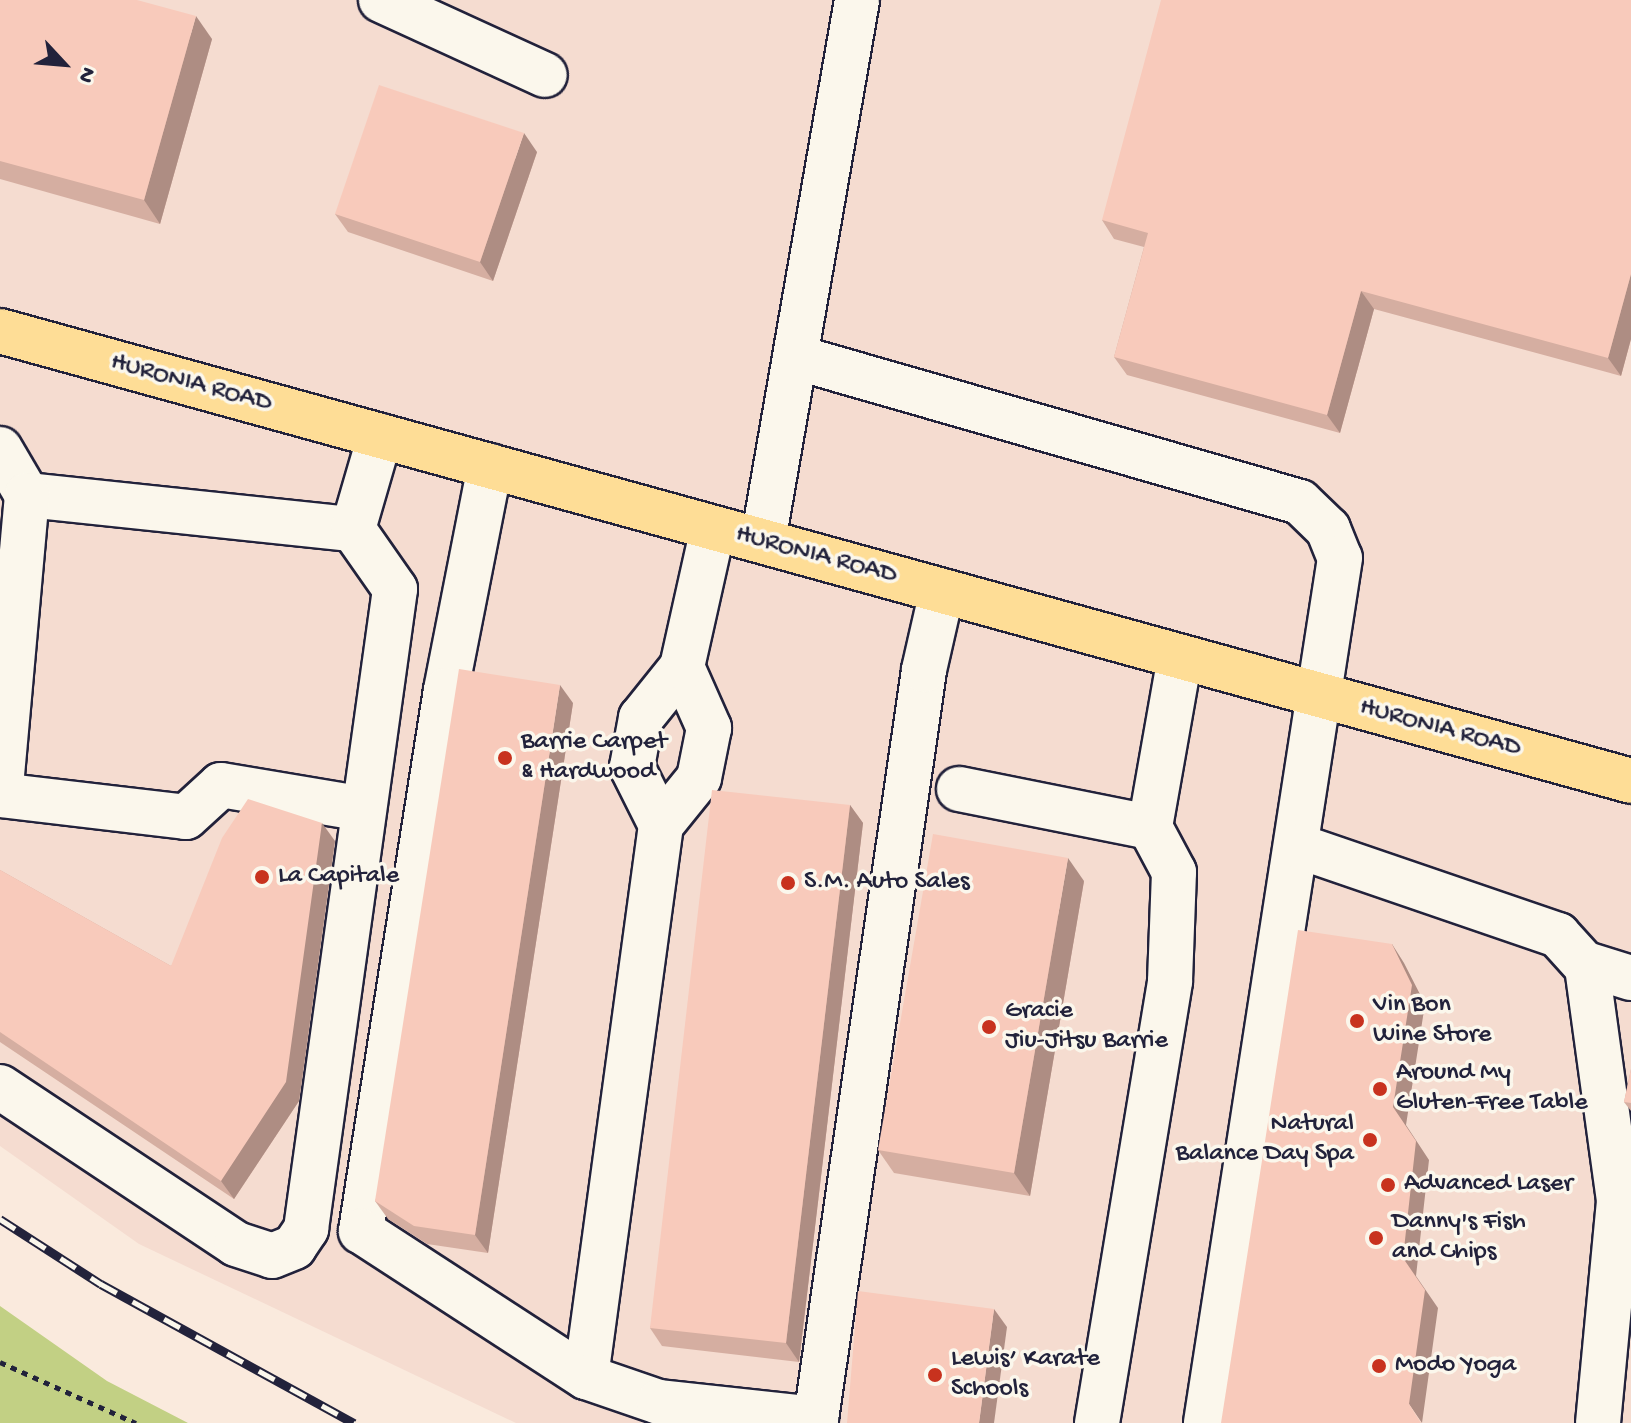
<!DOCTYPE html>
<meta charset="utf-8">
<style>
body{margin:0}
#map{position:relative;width:1631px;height:1423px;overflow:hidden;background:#faeadd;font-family:"Gochi Hand",sans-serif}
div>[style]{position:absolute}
.built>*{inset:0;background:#f5dcd0}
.green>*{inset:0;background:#c2d084}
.path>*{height:5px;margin-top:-2.5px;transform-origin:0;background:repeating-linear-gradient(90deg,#22223b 0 6px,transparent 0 12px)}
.roads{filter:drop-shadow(2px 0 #22223b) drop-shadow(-2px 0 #22223b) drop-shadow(0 2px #22223b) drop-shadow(0 -2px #22223b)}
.minor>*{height:44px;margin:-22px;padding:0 22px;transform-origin:22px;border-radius:22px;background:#fbf7ec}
.major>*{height:44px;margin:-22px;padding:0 22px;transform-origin:22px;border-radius:22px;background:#fedd96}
.rail>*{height:9px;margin-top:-4.5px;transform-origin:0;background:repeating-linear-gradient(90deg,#fbf7ec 0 18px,#22223b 0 36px);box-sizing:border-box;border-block:2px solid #22223b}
.wall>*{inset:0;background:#d5aea1}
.shaded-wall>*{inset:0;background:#ae8d83}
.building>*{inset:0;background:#f8cabb}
.dots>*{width:22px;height:22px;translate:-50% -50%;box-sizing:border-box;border:4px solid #fbf7ec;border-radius:50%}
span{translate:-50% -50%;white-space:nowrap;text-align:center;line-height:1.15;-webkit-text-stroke:7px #fbf7ec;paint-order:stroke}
.street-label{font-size:26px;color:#22223b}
.poi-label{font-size:26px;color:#22223b}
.left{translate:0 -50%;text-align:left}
.right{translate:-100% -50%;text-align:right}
.north{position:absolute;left:24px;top:24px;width:80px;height:80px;-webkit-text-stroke:6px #fbf7ec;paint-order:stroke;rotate:116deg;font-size:22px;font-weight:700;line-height:32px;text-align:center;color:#22223b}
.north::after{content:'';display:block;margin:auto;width:28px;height:36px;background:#22223b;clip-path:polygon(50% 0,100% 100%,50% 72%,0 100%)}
</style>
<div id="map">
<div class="built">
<i style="clip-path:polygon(0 0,1631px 0,1631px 1423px,516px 1423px,139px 1244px,0 1146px)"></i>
</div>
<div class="green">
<i style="clip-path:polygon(0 1306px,107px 1381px,188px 1423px,0 1423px)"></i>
</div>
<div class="path">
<i style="left:0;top:1362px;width:149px;rotate:24.2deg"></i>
</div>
<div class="roads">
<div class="minor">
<i style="left:381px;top:0;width:180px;rotate:24.6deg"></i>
<i style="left:795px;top:357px;width:525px;rotate:16.02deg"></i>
<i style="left:1300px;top:502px;width:39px;rotate:44deg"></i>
<i style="left:1328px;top:529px;width:31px;rotate:68deg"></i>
<i style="left:1340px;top:558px;width:875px;rotate:98.81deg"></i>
<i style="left:0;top:449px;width:53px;rotate:59.6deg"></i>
<i style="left:27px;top:495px;width:328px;rotate:6deg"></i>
<i style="left:490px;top:466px;width:228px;rotate:101.1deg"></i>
<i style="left:446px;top:690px;width:548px;rotate:98.93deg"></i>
<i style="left:361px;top:1231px;width:268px;rotate:33deg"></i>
<i style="left:27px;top:495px;width:301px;rotate:95.1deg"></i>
<i style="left:0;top:795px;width:187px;rotate:6.7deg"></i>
<i style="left:186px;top:817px;width:47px;rotate:-42.4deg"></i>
<i style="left:221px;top:785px;width:145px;rotate:9.5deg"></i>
<i style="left:763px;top:541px;width:549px;rotate:-80.14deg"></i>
<i style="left:682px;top:667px;width:67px;rotate:66.1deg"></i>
<i style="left:709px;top:728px;width:51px;rotate:101.3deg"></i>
<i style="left:699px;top:778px;width:60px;rotate:129deg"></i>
<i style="left:661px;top:825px;width:65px;rotate:-116.6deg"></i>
<i style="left:632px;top:767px;width:50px;rotate:-79.6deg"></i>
<i style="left:641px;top:718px;width:65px;rotate:-51.2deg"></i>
<i style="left:682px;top:667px;width:142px;rotate:-77.4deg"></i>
<i style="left:959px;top:789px;width:195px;rotate:11.3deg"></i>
<i style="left:661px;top:825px;width:557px;rotate:97.74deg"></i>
<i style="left:586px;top:1377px;width:77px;rotate:18.9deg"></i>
<i style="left:659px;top:1402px;width:158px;rotate:6.2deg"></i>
<i style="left:816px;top:1419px;width:757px;rotate:-81.79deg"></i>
<i style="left:924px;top:670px;width:81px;rotate:-77.2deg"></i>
<i style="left:1298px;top:846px;width:275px;rotate:18.9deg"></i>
<i style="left:1558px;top:935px;width:43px;rotate:47.8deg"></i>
<i style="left:1587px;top:967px;width:236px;rotate:82.2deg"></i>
<i style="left:1619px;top:1201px;width:223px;rotate:95.4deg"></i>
<i style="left:1586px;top:964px;width:47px;rotate:17.3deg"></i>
<i style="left:0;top:1087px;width:283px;rotate:33.6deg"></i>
<i style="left:236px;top:1244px;width:38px;rotate:18deg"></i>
<i style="left:272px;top:1256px;width:24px;rotate:-22deg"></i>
<i style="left:294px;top:1247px;width:22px;rotate:-56deg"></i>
<i style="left:306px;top:1229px;width:646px;rotate:-82.08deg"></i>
<i style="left:395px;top:589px;width:73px;rotate:-125deg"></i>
<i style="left:353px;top:529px;width:97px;rotate:-73.8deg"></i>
<i style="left:1097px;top:1423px;width:448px;rotate:-80.6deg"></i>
<i style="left:1170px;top:981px;width:109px;rotate:-87.9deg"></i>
<i style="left:1174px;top:872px;width:51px;rotate:-118.1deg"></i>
<i style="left:1150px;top:827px;width:173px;rotate:-80deg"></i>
</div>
<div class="major">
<i style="left:0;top:331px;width:1692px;rotate:15.42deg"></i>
</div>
</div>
<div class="rail">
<i style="left:0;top:1219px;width:120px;rotate:32.8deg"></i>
<i style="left:101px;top:1284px;width:289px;rotate:28.8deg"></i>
</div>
<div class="wall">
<i style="clip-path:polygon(0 0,212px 39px,160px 224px,0 179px)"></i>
<i style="clip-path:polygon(1631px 0,1631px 339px,1621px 376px,1374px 309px,1340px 433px,1127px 375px,1114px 357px,1144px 247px,1114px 239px,1102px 220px)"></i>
<i style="clip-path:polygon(537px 152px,493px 281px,348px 232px,335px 214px)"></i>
<i style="clip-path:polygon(573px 703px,488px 1253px,427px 1244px,388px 1219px,375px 1201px)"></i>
<i style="clip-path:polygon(850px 805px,863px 823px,799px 1362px,662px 1346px,650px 1328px)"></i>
<i style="clip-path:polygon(335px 841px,299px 1101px,234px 1199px,0 1042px,0 870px,171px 966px)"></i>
<i style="clip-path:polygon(1084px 881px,1030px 1196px,894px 1173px,878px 1150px)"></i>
<i style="clip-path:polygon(1631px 1069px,1631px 1111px,1624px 1102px)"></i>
</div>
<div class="shaded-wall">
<i style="clip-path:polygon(196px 16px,212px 39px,160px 224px,144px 200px)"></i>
<i style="clip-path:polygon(524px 133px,537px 152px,493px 281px,480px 262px)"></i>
<i style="clip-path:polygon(1631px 274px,1631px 339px,1621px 376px,1608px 358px)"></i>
<i style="clip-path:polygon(1361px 291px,1374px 309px,1340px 433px,1327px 415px)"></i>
<i style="clip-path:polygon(560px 685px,573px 703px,488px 1253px,475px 1235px)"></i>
<i style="clip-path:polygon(850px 805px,863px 823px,799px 1362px,786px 1343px)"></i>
<i style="clip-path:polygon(322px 823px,335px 841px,299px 1101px,234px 1199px,221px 1181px)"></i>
<i style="clip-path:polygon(1068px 858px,1084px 881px,1030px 1196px,1014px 1173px)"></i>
<i style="clip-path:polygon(1392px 944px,1404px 963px,1425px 1004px,1406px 1125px,1429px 1160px,1416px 1276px,1438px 1308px,1422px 1423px,1409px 1404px,1403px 1258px,1393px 1107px)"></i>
<i style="clip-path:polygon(994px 1309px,1007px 1327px,994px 1423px,979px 1423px)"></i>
</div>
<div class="building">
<i style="clip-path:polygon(0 0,137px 0,196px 16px,144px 200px,0 161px)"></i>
<i style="clip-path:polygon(1161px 0,1631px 0,1631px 274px,1608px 358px,1361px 291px,1327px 415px,1114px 357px,1148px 233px,1102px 220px)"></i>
<i style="clip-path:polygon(379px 85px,524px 133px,480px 262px,335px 214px)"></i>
<i style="clip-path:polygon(459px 669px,560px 685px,475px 1235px,414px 1226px,375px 1201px)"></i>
<i style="clip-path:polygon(712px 790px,850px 805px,786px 1343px,650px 1328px)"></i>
<i style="clip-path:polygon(248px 799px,322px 823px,286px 1082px,221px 1181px,0 1032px,0 870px,171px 966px,222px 838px)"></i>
<i style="clip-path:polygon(933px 834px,1068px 858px,1014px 1173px,878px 1150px)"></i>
<i style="clip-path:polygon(1298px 930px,1392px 944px,1412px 985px,1393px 1107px,1416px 1141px,1403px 1258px,1425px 1290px,1409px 1404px,1421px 1423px,1221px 1423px)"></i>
<i style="clip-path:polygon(1631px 1069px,1631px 1103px,1624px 1102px)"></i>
<i style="clip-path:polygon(858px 1291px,994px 1309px,979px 1423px,847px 1423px)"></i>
</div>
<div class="dots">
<i style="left:505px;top:758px;background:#c8321e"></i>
<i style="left:262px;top:877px;background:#c8321e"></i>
<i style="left:788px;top:883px;background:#c8321e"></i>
<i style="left:1357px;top:1021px;background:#c8321e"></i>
<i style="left:989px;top:1027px;background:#c8321e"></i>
<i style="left:1380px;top:1089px;background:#c8321e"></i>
<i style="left:1370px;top:1140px;background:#c8321e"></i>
<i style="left:1388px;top:1185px;background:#c8321e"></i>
<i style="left:1376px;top:1238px;background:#c8321e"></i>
<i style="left:1379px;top:1366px;background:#c8321e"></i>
<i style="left:935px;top:1375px;background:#c8321e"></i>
</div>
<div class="street-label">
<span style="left:191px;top:384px;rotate:15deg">HURONIA ROAD</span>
<span style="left:816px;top:556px;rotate:15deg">HURONIA ROAD</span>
<span style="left:1440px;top:729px;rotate:15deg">HURONIA ROAD</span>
</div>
<div class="poi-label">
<span class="left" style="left:521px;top:758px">Barrie Carpet<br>&amp; Hardwood</span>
<span class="left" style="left:278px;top:877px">La Capitale</span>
<span class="left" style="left:804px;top:883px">S.M. Auto Sales</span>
<span class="left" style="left:1373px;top:1021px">Vin Bon<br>Wine Store</span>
<span class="left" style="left:1005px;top:1027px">Gracie<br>Jiu-Jitsu Barrie</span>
<span class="left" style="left:1396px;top:1089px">Around My<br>Gluten-Free Table</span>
<span class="right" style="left:1354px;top:1140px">Natural<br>Balance Day Spa</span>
<span class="left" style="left:1404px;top:1185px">Advanced Laser</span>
<span class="left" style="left:1392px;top:1238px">Danny's Fish<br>and Chips</span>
<span class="left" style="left:951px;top:1375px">Lewis’ Karate<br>Schools</span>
<span class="left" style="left:1395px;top:1366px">Modo Yoga</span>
</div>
<div class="north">N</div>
</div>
